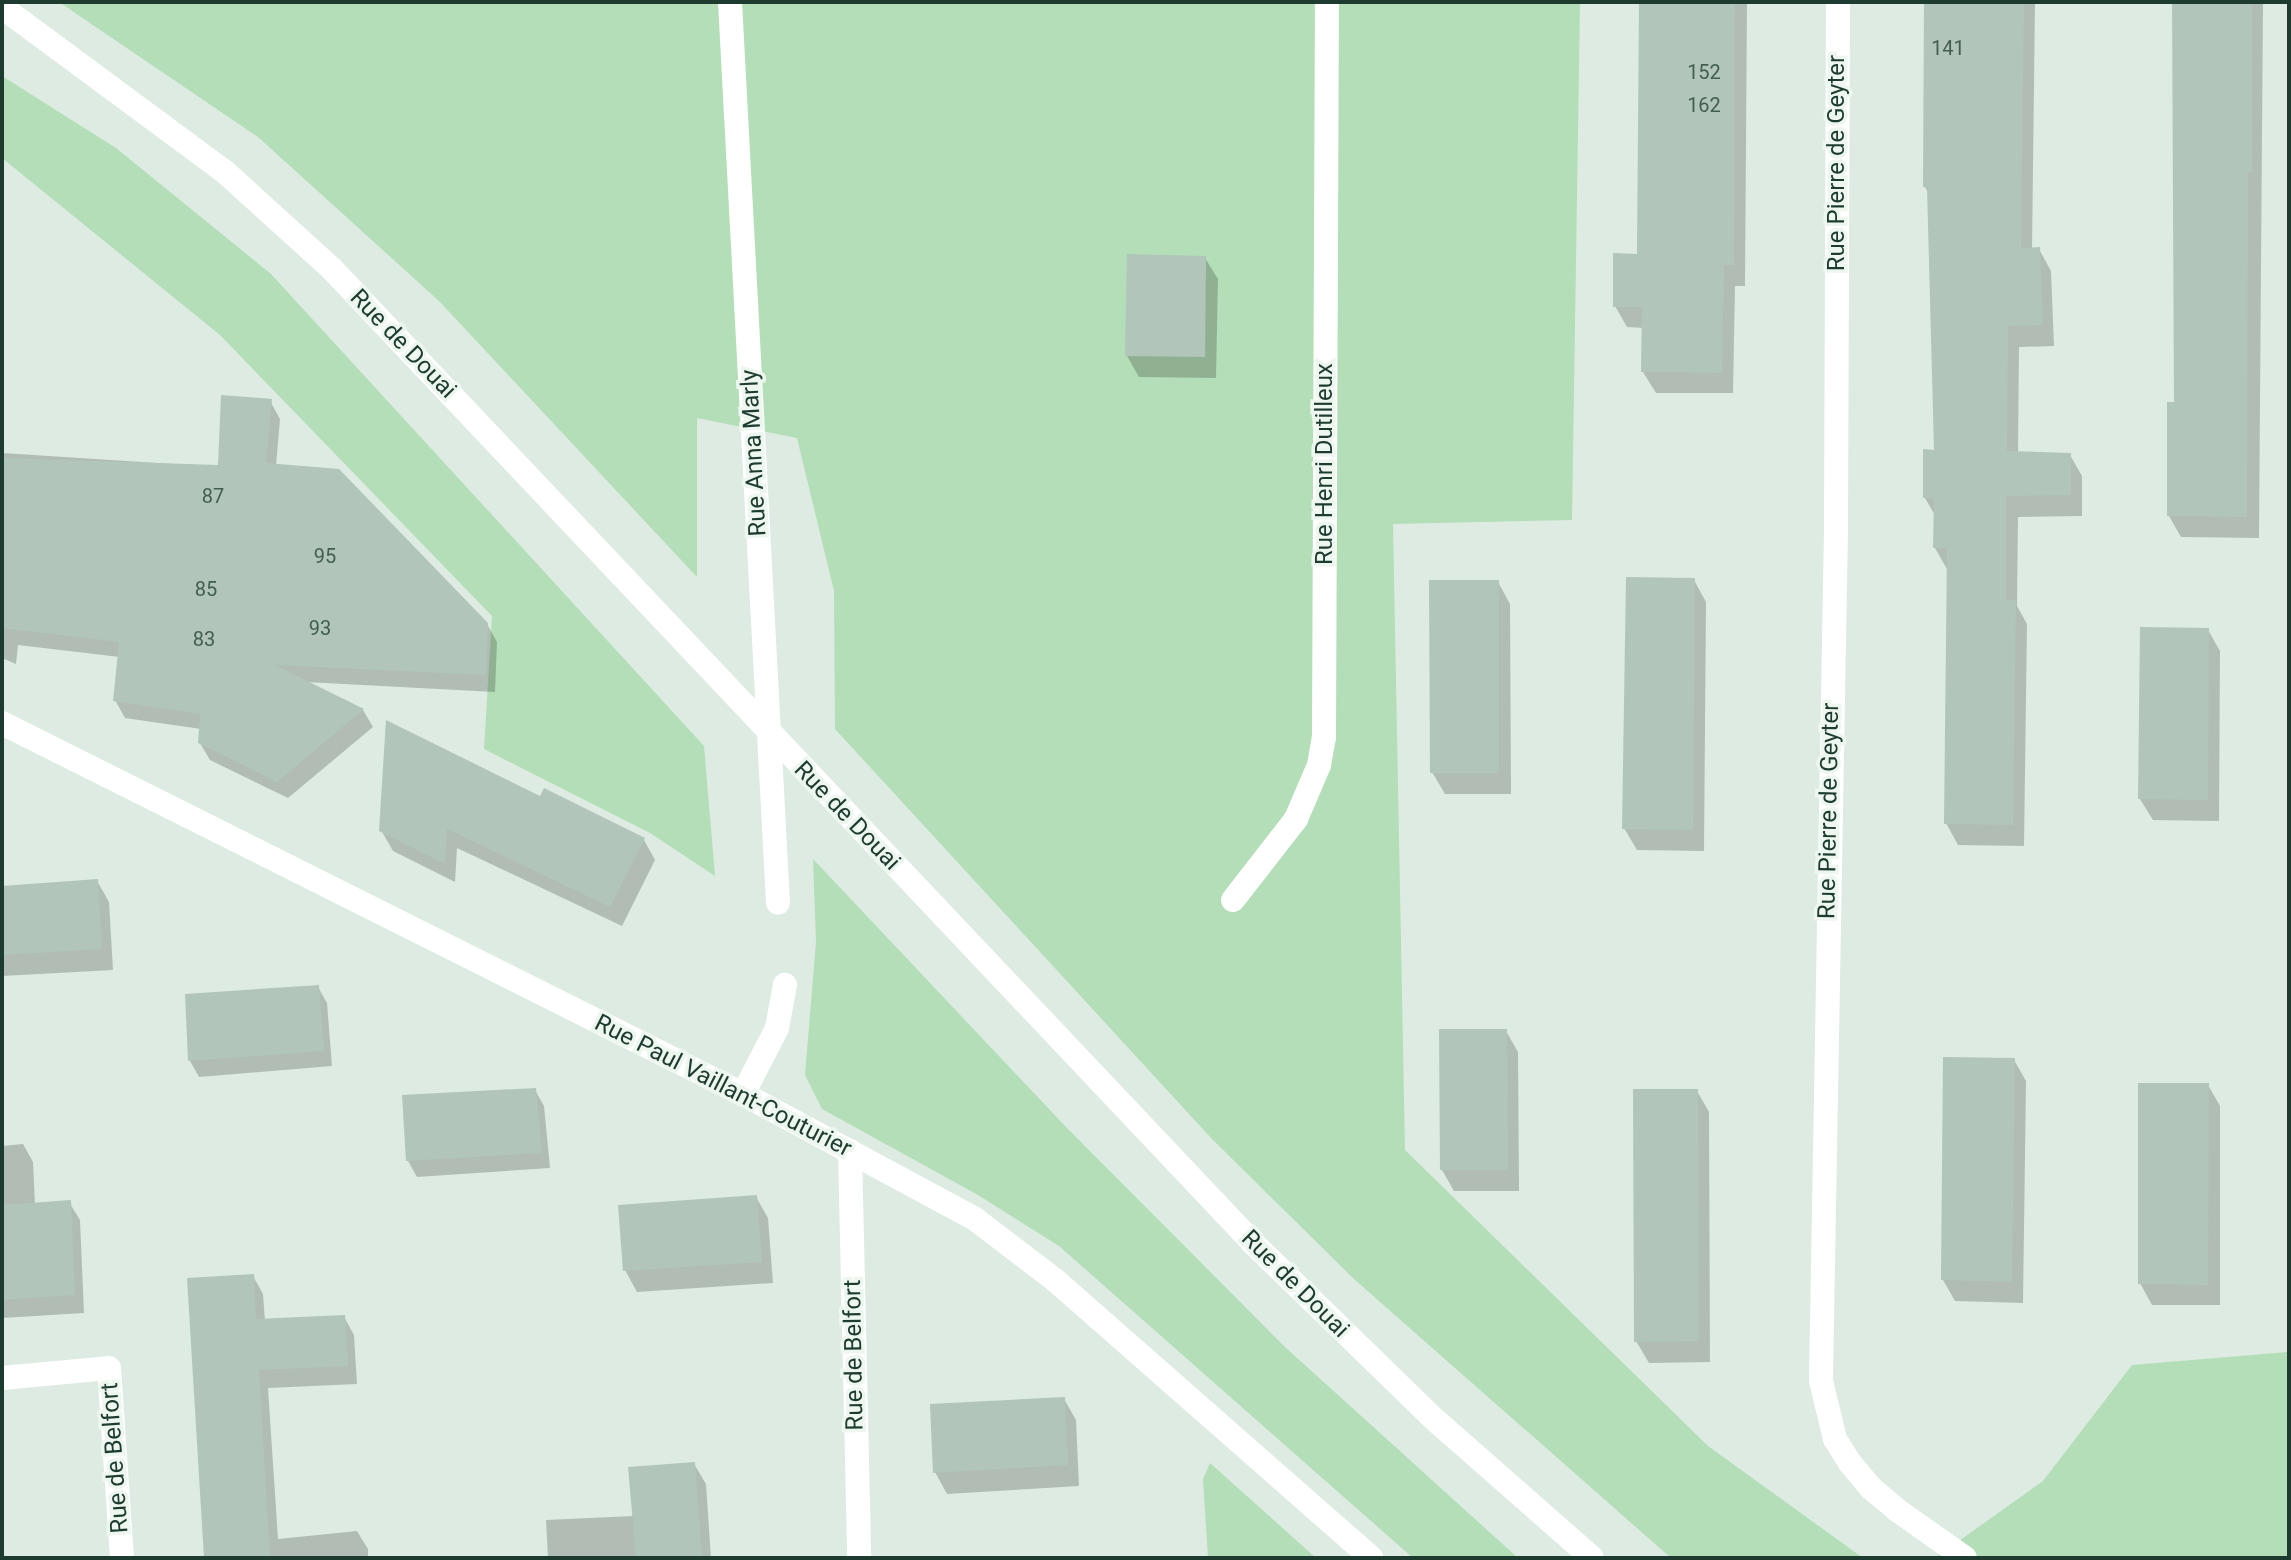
<!DOCTYPE html>
<style>
body{margin:0}
#map{position:relative;width:2291px;height:1560px;overflow:hidden;background:#ddebe2;font-family:Roboto,sans-serif}
div>[style]{position:absolute}
.green>*{inset:0;background:#b3deb7}
.shadow>*{inset:0;background:#0003}
.building>*{inset:0;background:#b2c5ba}
.minor>*{height:24px;margin:-12px;padding:0 12px;transform-origin:12px;border-radius:12px;background:#fff}
span{translate:-50% -50%;white-space:nowrap;text-align:center;line-height:1.15;-webkit-text-stroke:7px #edf7f0;paint-order:stroke}
.number-label{font-size:20px;color:#425e51}
.number-label span{-webkit-text-stroke-width:0}
.street-label{font-size:24px;color:#1d3b2e}
.frame{position:absolute;inset:0;border:4px solid #1d3b2e;pointer-events:none}
</style>
<div id="map">
<div class="green">
<i style="clip-path:polygon(59px 2px,1580px 2px,1572px 520px,1393px 524px,1405px 1150px,1708px 1446px,1863px 1558px,1671px 1558px,1354px 1279px,1212px 1139px,835px 729px,834px 591px,797px 438px,697px 418px,697px 577px,439px 301px,258px 137px)"></i>
<i style="clip-path:polygon(2px 76px,116px 148px,271px 274px,704px 746px,715px 876px,650px 833px,484px 749px,492px 616px,220px 335px,2px 158px)"></i>
<i style="clip-path:polygon(813px 859px,1065px 1126px,1285px 1347px,1518px 1558px,1413px 1558px,1059px 1246px,978px 1195px,822px 1109px,805px 1075px,816px 942px)"></i>
<i style="clip-path:polygon(2289px 1352px,2289px 1558px,1935px 1558px,2043px 1481px,2132px 1365px)"></i>
<i style="clip-path:polygon(1210px 1463px,1316px 1558px,1208px 1558px,1203px 1479px)"></i>
</div>
<div class="shadow">
<i style="clip-path:polygon(1641px 2px,1747px 2px,1745px 286px,1735px 286px,1733px 393px,1656px 393px,1643px 372px,1644px 328px,1627px 327px,1615px 306px,1639px 256px)"></i>
<i style="clip-path:polygon(1926px 2px,2035px 2px,2032px 250px,2039px 249px,2051px 271px,2054px 346px,2019px 347px,2018px 454px,2070px 455px,2082px 476px,2082px 516px,2018px 517px,2017px 606px,2027px 624px,2024px 846px,1958px 845px,1946px 823px,1948px 571px,1935px 548px,1936px 517px,1925px 498px,1936px 452px,1929px 194px,1925px 187px)"></i>
<i style="clip-path:polygon(2175px 2px,2263px 2px,2259px 538px,2181px 537px,2169px 516px,2176px 404px)"></i>
<i style="clip-path:polygon(1205px 258px,1218px 279px,1216px 378px,1139px 377px,1127px 356px)"></i>
<i style="clip-path:polygon(270px 401px,280px 419px,276px 466px,487px 624px,497px 642px,495px 692px,306px 682px,363px 710px,373px 727px,288px 798px,210px 760px,200px 743px,201px 729px,125px 718px,115px 700px,120px 657px,18px 645px,16px 664px,2px 658px,2px 453px,220px 467px)"></i>
<i style="clip-path:polygon(1694px 580px,1706px 602px,1704px 851px,1637px 850px,1624px 828px)"></i>
<i style="clip-path:polygon(1498px 582px,1510px 604px,1511px 794px,1445px 794px,1432px 772px)"></i>
<i style="clip-path:polygon(2208px 630px,2220px 651px,2219px 821px,2153px 820px,2140px 799px)"></i>
<i style="clip-path:polygon(541px 799px,644px 840px,655px 860px,622px 926px,457px 848px,455px 882px,393px 851px,381px 830px)"></i>
<i style="clip-path:polygon(97px 881px,109px 902px,113px 970px,2px 976px,2px 888px)"></i>
<i style="clip-path:polygon(318px 987px,327px 1003px,332px 1066px,199px 1077px,190px 1061px,187px 996px)"></i>
<i style="clip-path:polygon(1506px 1031px,1518px 1052px,1519px 1191px,1454px 1191px,1442px 1170px)"></i>
<i style="clip-path:polygon(2014px 1060px,2026px 1081px,2023px 1303px,1955px 1301px,1943px 1280px)"></i>
<i style="clip-path:polygon(2208px 1085px,2220px 1106px,2220px 1305px,2152px 1305px,2140px 1283px)"></i>
<i style="clip-path:polygon(535px 1090px,544px 1106px,550px 1168px,417px 1177px,408px 1161px)"></i>
<i style="clip-path:polygon(1697px 1091px,1709px 1112px,1710px 1362px,1649px 1363px,1636px 1341px)"></i>
<i style="clip-path:polygon(23px 1144px,33px 1162px,35px 1205px,69px 1202px,80px 1220px,84px 1313px,2px 1318px,2px 1146px)"></i>
<i style="clip-path:polygon(756px 1197px,768px 1218px,773px 1283px,637px 1292px,625px 1270px)"></i>
<i style="clip-path:polygon(253px 1276px,263px 1294px,265px 1321px,344px 1317px,354px 1335px,357px 1384px,268px 1388px,278px 1539px,357px 1531px,368px 1549px,368px 1558px,205px 1558px)"></i>
<i style="clip-path:polygon(1064px 1399px,1076px 1420px,1079px 1486px,947px 1494px,935px 1472px)"></i>
<i style="clip-path:polygon(694px 1464px,706px 1484px,711px 1558px,548px 1558px,546px 1520px,634px 1516px)"></i>
</div>
<div class="building">
<i style="clip-path:polygon(1639px 2px,1735px 2px,1734px 265px,1724px 265px,1722px 373px,1641px 372px,1642px 307px,1613px 307px,1613px 253px,1637px 254px)"></i>
<i style="clip-path:polygon(1924px 2px,2024px 2px,2021px 248px,2040px 247px,2043px 325px,2008px 326px,2007px 451px,2071px 453px,2071px 495px,2006px 496px,2006px 600px,2016px 600px,2013px 825px,1944px 824px,1947px 548px,1933px 548px,1934px 498px,1923px 498px,1923px 449px,1934px 450px,1927px 187px,1923px 187px)"></i>
<i style="clip-path:polygon(2172px 2px,2252px 2px,2252px 172px,2248px 172px,2247px 517px,2167px 516px,2167px 402px,2174px 402px)"></i>
<i style="clip-path:polygon(1127px 254px,1206px 256px,1205px 357px,1125px 356px)"></i>
<i style="clip-path:polygon(221px 395px,272px 399px,266px 463px,339px 469px,488px 623px,486px 675px,275px 665px,364px 709px,277px 782px,198px 743px,200px 714px,113px 701px,119px 642px,2px 628px,2px 458px,218px 465px)"></i>
<i style="clip-path:polygon(1626px 577px,1695px 578px,1693px 830px,1622px 829px)"></i>
<i style="clip-path:polygon(1429px 580px,1499px 580px,1499px 773px,1430px 773px)"></i>
<i style="clip-path:polygon(2140px 627px,2209px 628px,2208px 800px,2138px 799px)"></i>
<i style="clip-path:polygon(386px 720px,540px 796px,544px 788px,645px 838px,610px 907px,447px 829px,445px 864px,379px 831px)"></i>
<i style="clip-path:polygon(98px 879px,102px 949px,2px 955px,2px 886px)"></i>
<i style="clip-path:polygon(319px 985px,324px 1051px,188px 1061px,185px 994px)"></i>
<i style="clip-path:polygon(1439px 1029px,1507px 1029px,1508px 1170px,1440px 1170px)"></i>
<i style="clip-path:polygon(1943px 1057px,2015px 1058px,2012px 1282px,1941px 1280px)"></i>
<i style="clip-path:polygon(2138px 1083px,2209px 1083px,2208px 1285px,2138px 1284px)"></i>
<i style="clip-path:polygon(536px 1088px,542px 1153px,406px 1161px,402px 1095px)"></i>
<i style="clip-path:polygon(1633px 1089px,1698px 1089px,1699px 1341px,1634px 1342px)"></i>
<i style="clip-path:polygon(757px 1195px,762px 1262px,623px 1271px,618px 1205px)"></i>
<i style="clip-path:polygon(71px 1200px,75px 1295px,2px 1300px,2px 1205px)"></i>
<i style="clip-path:polygon(254px 1274px,256px 1319px,345px 1315px,348px 1366px,259px 1370px,270px 1558px,204px 1558px,187px 1278px)"></i>
<i style="clip-path:polygon(1065px 1397px,1068px 1465px,933px 1473px,930px 1404px)"></i>
<i style="clip-path:polygon(695px 1462px,702px 1558px,636px 1558px,628px 1467px)"></i>
</div>
<div class="minor">
<i style="left:730px;top:2px;width:902px;rotate:86.95deg"></i>
<i style="left:1838px;top:2px;width:526px;rotate:90.22deg"></i>
<i style="left:1836px;top:528px;width:853px;rotate:91.01deg"></i>
<i style="left:1821px;top:1381px;width:60px;rotate:76.4deg"></i>
<i style="left:1835px;top:1439px;width:28px;rotate:58deg"></i>
<i style="left:1850px;top:1463px;width:33px;rotate:50deg"></i>
<i style="left:1871px;top:1488px;width:34px;rotate:40deg"></i>
<i style="left:1897px;top:1510px;width:83px;rotate:35.2deg"></i>
<i style="left:2px;top:7px;width:276px;rotate:36.5deg"></i>
<i style="left:224px;top:171px;width:146px;rotate:42.2deg"></i>
<i style="left:332px;top:269px;width:1342px;rotate:46.6deg"></i>
<i style="left:1254px;top:1244px;width:251px;rotate:44.2deg"></i>
<i style="left:1434px;top:1419px;width:210px;rotate:41.3deg"></i>
<i style="left:2px;top:723px;width:829px;rotate:26.6deg"></i>
<i style="left:743px;top:1094px;width:264px;rotate:28.3deg"></i>
<i style="left:975px;top:1219px;width:101px;rotate:37.3deg"></i>
<i style="left:1055px;top:1280px;width:421px;rotate:41.3deg"></i>
<i style="left:1233px;top:900px;width:103px;rotate:-52.1deg"></i>
<i style="left:1296px;top:819px;width:59px;rotate:-66.9deg"></i>
<i style="left:1319px;top:765px;width:27px;rotate:-80deg"></i>
<i style="left:1324px;top:738px;width:736px;rotate:-89.77deg"></i>
<i style="left:743px;top:1094px;width:74px;rotate:-62.7deg"></i>
<i style="left:777px;top:1028px;width:44px;rotate:-79.5deg"></i>
<i style="left:850px;top:1151px;width:407px;rotate:88.7deg"></i>
<i style="left:2px;top:1378px;width:107px;rotate:-5.3deg"></i>
<i style="left:109px;top:1368px;width:190px;rotate:86.1deg"></i>
</div>
<div class="number-label">
<span style="left:1948px;top:48px">141</span>
<span style="left:1704px;top:72px">152</span>
<span style="left:1704px;top:105px">162</span>
<span style="left:213px;top:496px">87</span>
<span style="left:325px;top:556px">95</span>
<span style="left:206px;top:589px">85</span>
<span style="left:320px;top:628px">93</span>
<span style="left:204px;top:639px">83</span>
</div>
<div class="street-label">
<span style="left:1837px;top:163px;rotate:-90deg">Rue Pierre de Geyter</span>
<span style="left:403px;top:344px;rotate:46deg">Rue de Douai</span>
<span style="left:754px;top:453px;rotate:-93deg">Rue Anna Marly</span>
<span style="left:1325px;top:464px;rotate:-90deg">Rue Henri Dutilleux</span>
<span style="left:1829px;top:811px;rotate:-89deg">Rue Pierre de Geyter</span>
<span style="left:847px;top:816px;rotate:46deg">Rue de Douai</span>
<span style="left:723px;top:1086px;rotate:27deg">Rue Paul Vaillant-Couturier</span>
<span style="left:1295px;top:1284px;rotate:45deg">Rue de Douai</span>
<span style="left:854px;top:1355px;rotate:-91deg">Rue de Belfort</span>
<span style="left:115px;top:1458px;rotate:-94deg">Rue de Belfort</span>
</div>
<div class="frame"></div>
</div>
